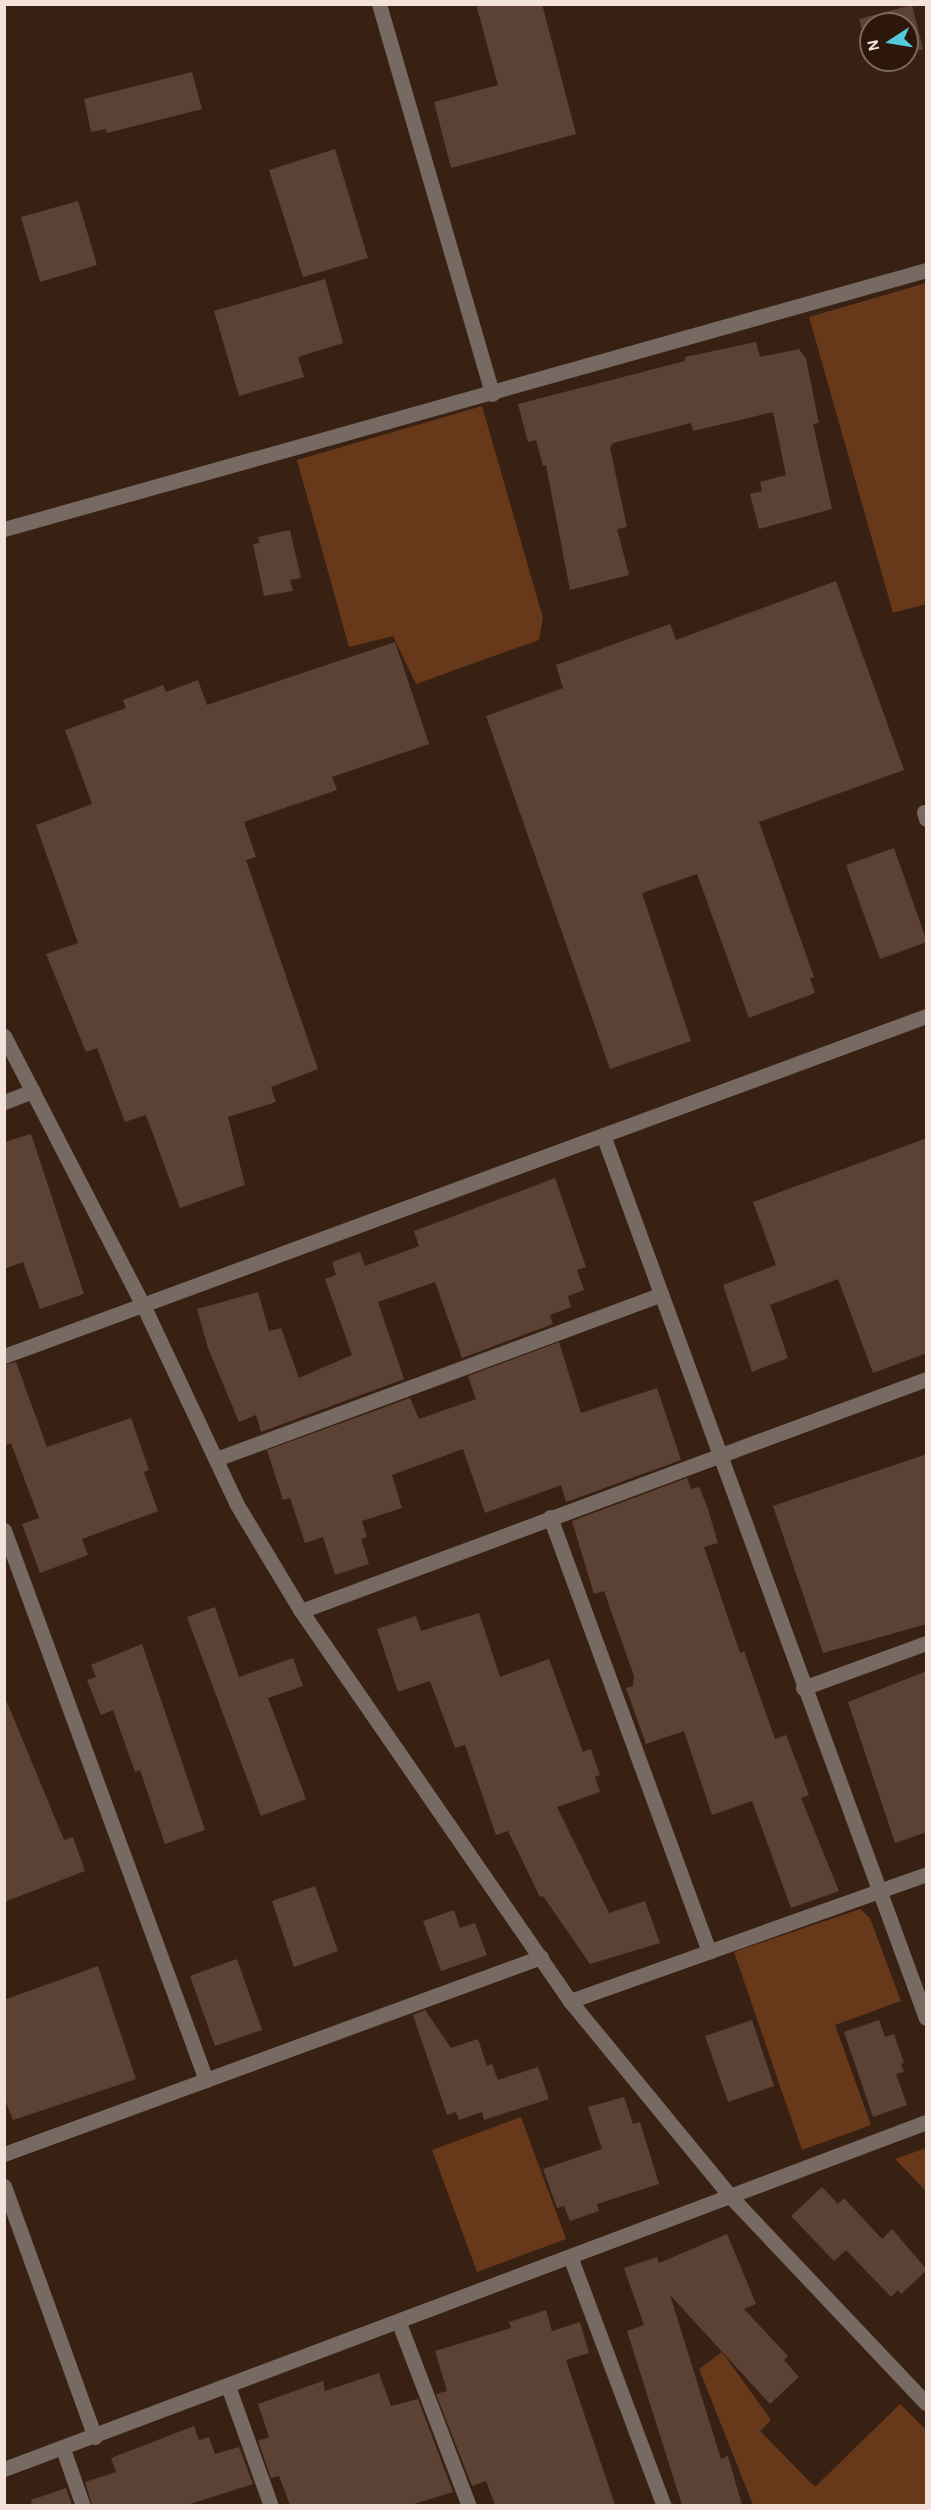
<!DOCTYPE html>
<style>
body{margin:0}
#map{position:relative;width:931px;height:2510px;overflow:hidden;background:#382113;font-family:"Alegreya Sans",sans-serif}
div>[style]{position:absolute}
.green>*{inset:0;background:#67381a}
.building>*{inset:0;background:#5c4234}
.minor>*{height:15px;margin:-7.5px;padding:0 7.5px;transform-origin:7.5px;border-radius:7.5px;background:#766a63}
span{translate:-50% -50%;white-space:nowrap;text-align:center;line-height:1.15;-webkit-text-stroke:6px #2d170a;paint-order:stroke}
.frame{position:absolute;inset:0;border:6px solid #f2e2da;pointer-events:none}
.north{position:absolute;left:859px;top:12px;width:60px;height:60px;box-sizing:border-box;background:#2d170a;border:2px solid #7c685d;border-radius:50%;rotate:258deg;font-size:16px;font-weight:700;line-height:24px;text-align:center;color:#f2e2da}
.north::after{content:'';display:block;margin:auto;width:21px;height:27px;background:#54cadd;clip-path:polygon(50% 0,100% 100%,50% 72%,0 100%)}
</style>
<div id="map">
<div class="green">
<i style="clip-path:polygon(926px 283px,926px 604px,893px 613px,809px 317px)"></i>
<i style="clip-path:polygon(482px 406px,543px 618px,539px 640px,416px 684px,393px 636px,349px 647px,297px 460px)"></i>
<i style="clip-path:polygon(860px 1909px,870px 1918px,901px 2001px,835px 2025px,871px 2125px,802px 2150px,734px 1952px)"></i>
<i style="clip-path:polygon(521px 2117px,566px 2239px,477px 2272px,432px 2150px)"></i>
<i style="clip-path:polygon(926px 2148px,926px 2191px,895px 2159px)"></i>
<i style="clip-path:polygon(722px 2352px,771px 2420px,760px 2431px,815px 2487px,900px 2404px,926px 2430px,926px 2505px,753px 2505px,699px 2369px)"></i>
</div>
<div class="building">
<i style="clip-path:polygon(476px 4px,542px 4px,576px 134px,451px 168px,434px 102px,498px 85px)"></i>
<i style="clip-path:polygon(912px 5px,923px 49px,907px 54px,907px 24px,871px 24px,871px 60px,883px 60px,871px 63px,859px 19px)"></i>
<i style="clip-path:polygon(192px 72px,202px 109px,107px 133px,106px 129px,91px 132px,84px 99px)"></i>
<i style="clip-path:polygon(335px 149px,368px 258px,303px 277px,269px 170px)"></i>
<i style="clip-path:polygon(78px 201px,97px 265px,40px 282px,21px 217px)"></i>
<i style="clip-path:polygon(325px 279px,343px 343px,298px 357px,304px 377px,239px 396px,214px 311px)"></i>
<i style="clip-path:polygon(756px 342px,760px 357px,799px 349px,806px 359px,819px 423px,813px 424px,832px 509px,759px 529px,750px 494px,762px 491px,760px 482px,786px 475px,773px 412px,693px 431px,691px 423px,613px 443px,610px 448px,627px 527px,617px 529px,629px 575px,570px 590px,546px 465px,543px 466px,536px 440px,528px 442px,518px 404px,685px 361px,685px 357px)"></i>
<i style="clip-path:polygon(290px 530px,301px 578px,290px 580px,293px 591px,264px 596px,253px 544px,260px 543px,258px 537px)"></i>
<i style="clip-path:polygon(836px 581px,904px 770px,759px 822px,814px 977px,810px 978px,815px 993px,749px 1018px,697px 874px,642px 893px,691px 1041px,610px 1069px,486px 716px,563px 688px,556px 665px,670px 624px,676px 640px)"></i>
<i style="clip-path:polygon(395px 642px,429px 744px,332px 777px,337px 790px,244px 822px,256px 857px,246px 860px,318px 1069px,271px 1087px,276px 1102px,228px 1117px,245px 1185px,180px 1208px,146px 1115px,125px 1122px,97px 1048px,86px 1052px,46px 954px,78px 943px,36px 825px,92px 804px,65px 730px,126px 708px,123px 700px,163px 685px,166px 692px,198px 680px,207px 705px)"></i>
<i style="clip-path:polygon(894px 848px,927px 942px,880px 959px,846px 865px)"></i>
<i style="clip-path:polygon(31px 1134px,84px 1294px,40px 1309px,23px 1262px,4px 1269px,4px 1142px)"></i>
<i style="clip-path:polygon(927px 1138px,927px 1353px,873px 1373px,838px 1279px,770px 1305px,788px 1358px,752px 1372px,723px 1285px,776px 1265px,753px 1202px)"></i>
<i style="clip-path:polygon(555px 1178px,586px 1267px,577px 1270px,584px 1290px,568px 1296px,571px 1307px,550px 1315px,553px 1324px,462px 1358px,435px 1282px,378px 1302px,404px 1379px,261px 1432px,256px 1415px,239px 1422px,208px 1348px,197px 1309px,258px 1292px,269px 1331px,281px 1328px,299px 1378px,352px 1355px,325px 1279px,336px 1275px,332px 1262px,360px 1252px,365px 1266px,419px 1246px,414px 1231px)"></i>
<i style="clip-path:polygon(559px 1342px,581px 1413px,657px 1388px,681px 1460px,566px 1502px,561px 1485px,485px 1513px,463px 1449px,392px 1475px,402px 1508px,362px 1521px,367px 1537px,361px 1539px,369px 1564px,335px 1575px,323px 1537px,305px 1543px,290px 1498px,283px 1500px,267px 1450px,410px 1398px,419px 1419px,476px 1399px,468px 1376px)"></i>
<i style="clip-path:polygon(16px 1362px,47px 1447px,131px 1418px,149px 1470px,144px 1472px,158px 1511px,82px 1539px,88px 1555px,40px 1573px,22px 1524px,39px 1518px,11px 1443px,4px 1446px,4px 1365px)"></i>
<i style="clip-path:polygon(927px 1454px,927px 1624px,823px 1653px,773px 1506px)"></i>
<i style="clip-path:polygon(687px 1478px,691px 1489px,699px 1487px,707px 1506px,718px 1543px,704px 1547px,740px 1653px,744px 1651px,775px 1739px,786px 1735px,809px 1795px,801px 1798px,839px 1891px,791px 1908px,752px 1801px,712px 1815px,684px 1731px,646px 1744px,626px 1688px,633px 1686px,634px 1676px,604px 1591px,594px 1594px,572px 1521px)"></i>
<i style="clip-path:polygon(215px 1607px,239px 1677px,293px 1658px,303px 1686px,268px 1698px,306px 1799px,261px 1816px,187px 1617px)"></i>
<i style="clip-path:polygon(479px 1613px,500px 1677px,549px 1659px,583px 1752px,591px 1749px,600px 1775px,595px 1777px,600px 1792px,557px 1807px,609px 1913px,645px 1901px,660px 1943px,590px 1964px,543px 1896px,540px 1897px,508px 1831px,496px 1835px,465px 1745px,455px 1748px,430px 1681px,398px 1692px,377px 1629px,416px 1616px,421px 1631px)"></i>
<i style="clip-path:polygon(142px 1644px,205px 1830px,165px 1844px,140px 1770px,135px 1772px,113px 1710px,101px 1715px,87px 1680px,96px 1677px,91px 1665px)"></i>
<i style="clip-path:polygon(927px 1671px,927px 1832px,895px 1843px,848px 1702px)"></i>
<i style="clip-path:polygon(4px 1695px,64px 1840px,73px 1837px,85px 1871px,4px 1902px)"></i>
<i style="clip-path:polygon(315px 1886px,338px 1951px,294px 1967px,272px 1901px)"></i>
<i style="clip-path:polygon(454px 1910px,460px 1928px,475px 1923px,487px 1955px,441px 1971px,423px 1921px)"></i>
<i style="clip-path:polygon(237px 1959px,262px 2030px,215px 2046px,190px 1976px)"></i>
<i style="clip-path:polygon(98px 1966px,136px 2079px,13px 2120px,4px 2098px,4px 2000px)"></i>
<i style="clip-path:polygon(425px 2010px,451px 2048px,478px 2039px,487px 2066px,492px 2064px,498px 2080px,538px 2067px,549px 2099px,484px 2120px,482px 2112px,459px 2120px,456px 2112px,447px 2115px,413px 2015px)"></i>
<i style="clip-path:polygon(752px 2020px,774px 2086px,728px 2102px,705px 2036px)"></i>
<i style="clip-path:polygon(879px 2020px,885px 2037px,894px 2034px,904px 2063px,901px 2064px,904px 2072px,896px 2074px,907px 2105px,873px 2117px,844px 2032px)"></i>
<i style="clip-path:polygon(624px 2097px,633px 2124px,640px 2122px,659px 2184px,597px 2204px,599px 2211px,570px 2221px,564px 2206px,557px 2208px,543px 2169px,602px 2149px,588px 2107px)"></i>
<i style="clip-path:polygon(822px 2187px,838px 2204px,844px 2198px,882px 2239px,892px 2229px,927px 2270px,901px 2294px,898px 2290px,891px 2297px,846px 2250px,834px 2261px,791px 2216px)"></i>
<i style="clip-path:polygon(727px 2234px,756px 2304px,744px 2309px,788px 2356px,784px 2360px,799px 2377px,770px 2404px,670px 2295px,721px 2459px,728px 2456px,742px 2505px,682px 2505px,627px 2331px,644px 2325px,624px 2268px,657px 2257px,659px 2263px)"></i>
<i style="clip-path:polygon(546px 2310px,552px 2331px,580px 2322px,589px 2353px,566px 2360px,615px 2505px,495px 2505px,486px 2481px,472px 2486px,436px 2394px,447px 2391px,435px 2351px,511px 2328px,509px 2322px)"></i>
<i style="clip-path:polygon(379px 2373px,391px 2406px,418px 2399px,453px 2492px,411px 2505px,290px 2505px,279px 2476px,271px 2478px,258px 2441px,269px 2437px,258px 2404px,323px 2381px,325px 2391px)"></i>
<i style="clip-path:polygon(194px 2426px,199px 2440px,209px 2437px,215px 2454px,239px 2447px,253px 2484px,187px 2505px,92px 2505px,85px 2482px,116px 2472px,111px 2458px)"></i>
<i style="clip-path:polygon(66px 2488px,72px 2505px,32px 2505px,31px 2500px)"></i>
</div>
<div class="minor">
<i style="left:379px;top:4px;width:406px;rotate:73.8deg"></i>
<i style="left:4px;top:529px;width:958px;rotate:-15.69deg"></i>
<i style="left:924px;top:812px;width:7px;rotate:74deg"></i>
<i style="left:4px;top:1036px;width:303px;rotate:62.7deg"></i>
<i style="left:143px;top:1305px;width:219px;rotate:64.8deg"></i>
<i style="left:236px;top:1503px;width:126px;rotate:59deg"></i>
<i style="left:301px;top:1611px;width:474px;rotate:55.4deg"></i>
<i style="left:570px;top:2001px;width:252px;rotate:50.6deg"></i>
<i style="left:730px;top:2196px;width:285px;rotate:46.6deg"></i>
<i style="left:4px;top:1102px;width:31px;rotate:-21deg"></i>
<i style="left:603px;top:1135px;width:940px;rotate:69.91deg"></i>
<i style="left:4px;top:1356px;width:983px;rotate:-20.24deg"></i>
<i style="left:216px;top:1459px;width:472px;rotate:-20.3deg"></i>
<i style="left:550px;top:1517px;width:463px;rotate:69.9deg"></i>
<i style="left:4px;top:1530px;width:586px;rotate:69.83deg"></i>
<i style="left:301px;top:1611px;width:667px;rotate:-20.36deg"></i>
<i style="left:803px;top:1688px;width:131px;rotate:-20.1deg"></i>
<i style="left:570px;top:2001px;width:378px;rotate:-19.6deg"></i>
<i style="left:4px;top:2154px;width:572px;rotate:-20.15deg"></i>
<i style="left:4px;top:2186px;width:267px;rotate:70.1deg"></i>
<i style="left:571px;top:2259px;width:264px;rotate:69.4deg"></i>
<i style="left:399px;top:2323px;width:196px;rotate:69.1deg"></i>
<i style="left:228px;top:2386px;width:127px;rotate:70.3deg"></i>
<i style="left:63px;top:2449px;width:60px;rotate:70.7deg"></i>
<i style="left:4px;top:2469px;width:985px;rotate:-20.62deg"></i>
</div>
<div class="frame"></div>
<div class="north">N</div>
</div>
